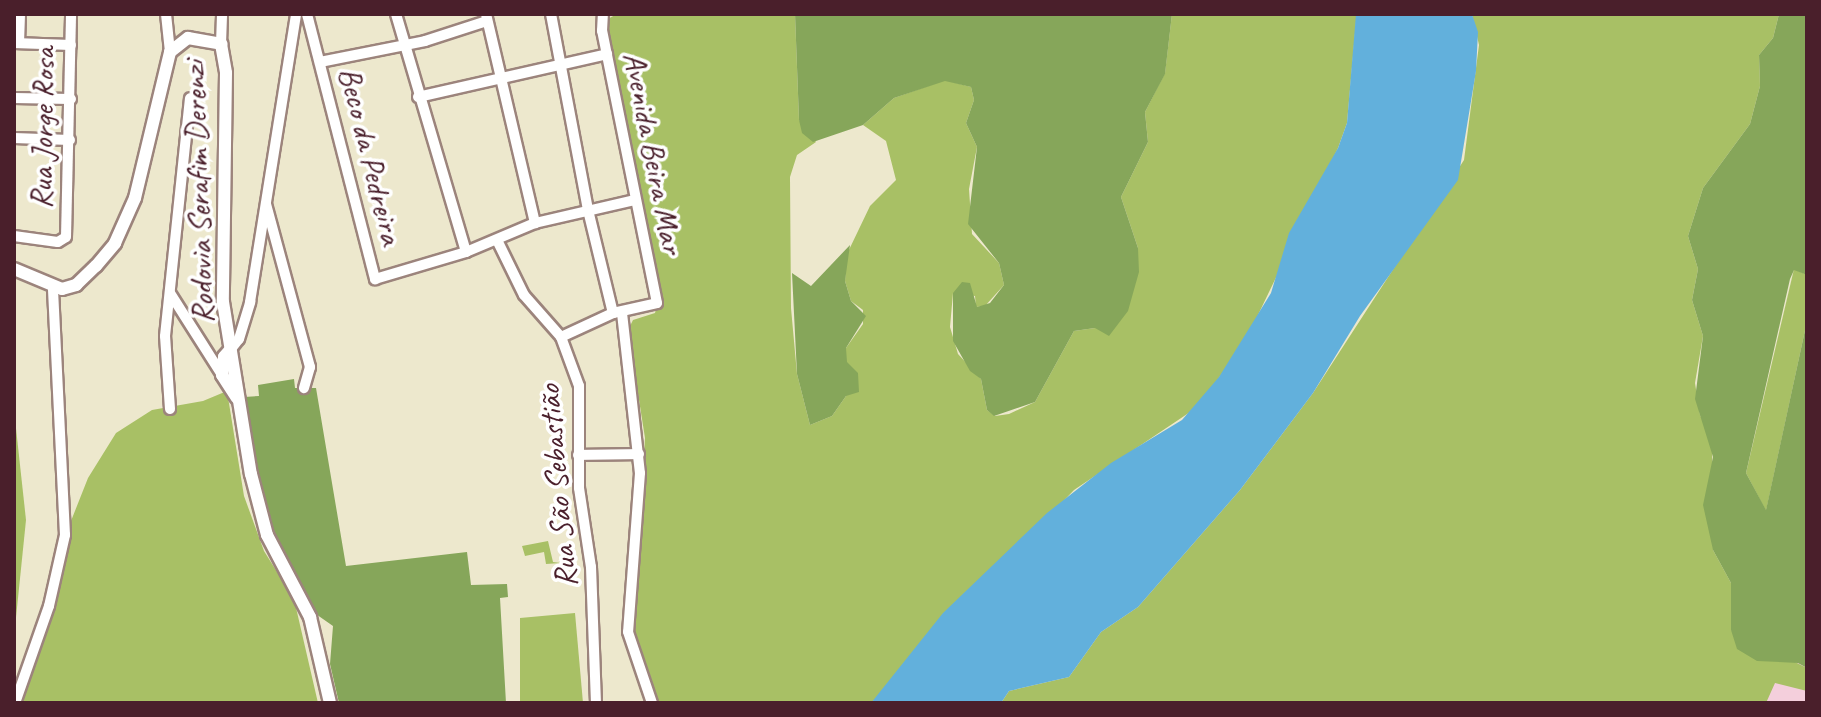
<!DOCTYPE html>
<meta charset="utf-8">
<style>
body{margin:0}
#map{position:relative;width:1821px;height:717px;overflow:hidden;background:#ede8cd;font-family:Caveat,sans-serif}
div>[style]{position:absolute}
.built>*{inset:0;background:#f4cfdc}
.green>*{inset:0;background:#a8c065}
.forest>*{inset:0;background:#86a65a}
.water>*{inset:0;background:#62b0dc}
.roads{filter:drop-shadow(2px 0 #9c847c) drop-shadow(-2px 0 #9c847c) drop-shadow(0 2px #9c847c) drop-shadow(0 -2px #9c847c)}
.minor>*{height:10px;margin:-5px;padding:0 5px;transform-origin:5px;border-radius:5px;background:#fff}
.major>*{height:12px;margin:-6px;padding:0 6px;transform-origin:6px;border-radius:6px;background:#fff}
span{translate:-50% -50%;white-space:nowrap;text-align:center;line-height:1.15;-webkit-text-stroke:7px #fff;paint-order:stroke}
.street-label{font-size:32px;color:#4a1f2b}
.frame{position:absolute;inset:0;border:16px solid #4a1f2b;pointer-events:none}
</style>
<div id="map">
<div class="built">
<i style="clip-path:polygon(1807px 656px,1807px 703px,1733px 703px)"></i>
</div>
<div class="green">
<i style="clip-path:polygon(617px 14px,795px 14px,799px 120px,816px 142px,797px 155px,790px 177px,791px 308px,797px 374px,810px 425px,832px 416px,846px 396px,846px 348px,863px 324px,863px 310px,851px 301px,845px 281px,847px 254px,870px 206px,896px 180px,886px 141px,863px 125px,894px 98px,945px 80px,971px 87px,974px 100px,966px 123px,977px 147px,969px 189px,972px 234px,999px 263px,1004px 285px,985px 306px,976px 307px,975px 296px,953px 293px,950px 327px,958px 354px,981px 379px,987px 410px,995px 416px,1009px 414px,1035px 402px,1074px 331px,1095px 328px,1138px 248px,1121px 197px,1148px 142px,1145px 112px,1165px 73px,1172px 14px,1356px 14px,1356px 22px,1347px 123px,1338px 148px,1247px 338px,1199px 406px,1074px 490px,871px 703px,655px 703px,633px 637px,645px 438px,628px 330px,633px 320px,655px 313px,658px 300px,604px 21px)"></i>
<i style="clip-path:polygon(1472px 14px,1779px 14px,1773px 38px,1759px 55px,1760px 86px,1750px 124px,1703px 188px,1688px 236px,1698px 269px,1692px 300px,1703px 336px,1695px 383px,1700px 415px,1712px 441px,1713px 550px,1731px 583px,1731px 630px,1807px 668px,1807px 691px,1775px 683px,1766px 703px,1001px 703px,1009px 691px,1069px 677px,1101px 632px,1138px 607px,1240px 490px,1313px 393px,1464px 160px,1479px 45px)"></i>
<i style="clip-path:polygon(1794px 269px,1807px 275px,1807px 321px,1766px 511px,1746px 473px)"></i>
<i style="clip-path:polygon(227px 391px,244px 496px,264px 551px,294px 599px,318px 703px,17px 703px,71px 521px,88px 478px,116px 433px,152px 410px,203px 401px)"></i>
<i style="clip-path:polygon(14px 410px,26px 520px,14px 637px)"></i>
<i style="clip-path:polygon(548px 541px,553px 562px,561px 563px,546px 564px,544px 552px,525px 556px,522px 546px)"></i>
<i style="clip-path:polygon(575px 613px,583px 703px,520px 703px,520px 618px)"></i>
</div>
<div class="forest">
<i style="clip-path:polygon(795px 14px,1172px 14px,1165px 74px,1145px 112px,1148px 142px,1121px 197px,1138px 248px,1139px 272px,1128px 311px,1109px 336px,1095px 328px,1074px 331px,1035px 402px,994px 416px,987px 410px,981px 379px,970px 371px,953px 341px,953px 293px,962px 282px,970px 283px,977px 307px,990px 303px,1004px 285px,999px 263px,968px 224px,977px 147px,966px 123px,974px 100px,971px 87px,945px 81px,894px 98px,863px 125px,813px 142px,802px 133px,799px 120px)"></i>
<i style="clip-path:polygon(1779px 14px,1807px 14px,1807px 275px,1794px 270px,1790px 279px,1746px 473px,1766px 510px,1807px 321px,1807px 668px,1798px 663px,1757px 661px,1737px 649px,1731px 630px,1731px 583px,1713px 550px,1703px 505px,1713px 457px,1695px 399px,1703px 336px,1692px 300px,1698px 269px,1688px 236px,1703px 188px,1750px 124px,1760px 86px,1759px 55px,1773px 38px)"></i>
<i style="clip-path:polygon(850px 245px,845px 281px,851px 301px,866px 316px,846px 348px,847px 362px,858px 373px,859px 392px,846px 396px,832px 416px,810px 425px,797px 374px,792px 273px,811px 286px)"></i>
<i style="clip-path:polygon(294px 379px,295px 388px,316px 388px,346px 566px,467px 552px,471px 585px,507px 584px,508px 597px,500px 598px,506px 703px,339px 703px,330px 664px,333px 626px,313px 612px,270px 532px,258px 499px,244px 397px,259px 396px,258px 385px)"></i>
</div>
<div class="water">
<i style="clip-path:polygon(1356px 14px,1472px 14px,1478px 32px,1476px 71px,1458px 180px,1360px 316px,1313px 393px,1240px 490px,1138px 607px,1101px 632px,1069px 677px,1009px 691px,1001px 703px,871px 703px,943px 613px,1047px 513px,1111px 463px,1182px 420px,1219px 377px,1271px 293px,1289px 233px,1338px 148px,1347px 123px)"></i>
</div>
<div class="roads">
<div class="minor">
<i style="left:166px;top:14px;width:38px;rotate:84deg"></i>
<i style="left:307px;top:14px;width:274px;rotate:75.6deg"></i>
<i style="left:375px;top:279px;width:95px;rotate:-16.5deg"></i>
<i style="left:466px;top:252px;width:75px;rotate:-22.8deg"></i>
<i style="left:535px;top:223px;width:103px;rotate:-13deg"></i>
<i style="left:396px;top:14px;width:248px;rotate:73.6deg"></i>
<i style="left:486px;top:14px;width:215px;rotate:76.8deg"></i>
<i style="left:551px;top:14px;width:199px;rotate:79.3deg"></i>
<i style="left:588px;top:210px;width:106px;rotate:76.4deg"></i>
<i style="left:14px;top:43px;width:57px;rotate:2deg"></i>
<i style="left:19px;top:43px;width:29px;rotate:-88deg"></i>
<i style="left:221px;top:44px;width:30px;rotate:-88deg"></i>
<i style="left:320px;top:62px;width:107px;rotate:-11.3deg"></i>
<i style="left:425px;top:41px;width:65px;rotate:-17.9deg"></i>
<i style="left:418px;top:97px;width:194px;rotate:-12.8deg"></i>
<i style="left:14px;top:98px;width:57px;rotate:1deg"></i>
<i style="left:14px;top:138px;width:56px;rotate:2deg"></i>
<i style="left:266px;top:204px;width:169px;rotate:74.9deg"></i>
<i style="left:310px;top:367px;width:22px;rotate:106deg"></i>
<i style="left:14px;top:236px;width:44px;rotate:7.8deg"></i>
<i style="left:58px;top:242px;width:9px;rotate:-32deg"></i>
<i style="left:66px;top:237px;width:223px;rotate:-88.7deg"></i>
<i style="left:497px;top:240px;width:61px;rotate:63.9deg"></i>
<i style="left:524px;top:295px;width:56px;rotate:48.6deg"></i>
<i style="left:561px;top:337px;width:52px;rotate:69.8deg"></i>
<i style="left:579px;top:386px;width:102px;rotate:90deg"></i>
<i style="left:579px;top:488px;width:80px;rotate:81.4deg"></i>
<i style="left:591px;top:567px;width:136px;rotate:87.9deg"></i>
<i style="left:170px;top:293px;width:97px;rotate:57.6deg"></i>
<i style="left:622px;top:313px;width:161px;rotate:83.6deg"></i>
<i style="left:640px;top:473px;width:159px;rotate:94.3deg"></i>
<i style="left:628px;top:632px;width:75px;rotate:71.3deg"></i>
<i style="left:561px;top:337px;width:57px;rotate:-24.8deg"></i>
<i style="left:613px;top:313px;width:45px;rotate:-12.8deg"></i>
<i style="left:657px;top:303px;width:278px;rotate:-101.4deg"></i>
<i style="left:602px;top:31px;width:17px;rotate:-87deg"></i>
<i style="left:230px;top:350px;width:14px;rotate:-51deg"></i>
<i style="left:239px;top:339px;width:39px;rotate:-73deg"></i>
<i style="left:250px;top:302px;width:292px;rotate:-80.9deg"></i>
<i style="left:170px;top:409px;width:73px;rotate:-93.9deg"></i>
<i style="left:165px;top:336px;width:239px;rotate:-84deg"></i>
<i style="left:578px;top:455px;width:61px;rotate:-0.9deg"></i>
<i style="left:15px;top:703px;width:103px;rotate:-70.7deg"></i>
<i style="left:49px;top:606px;width:73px;rotate:-77.3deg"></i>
<i style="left:65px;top:535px;width:247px;rotate:-92.8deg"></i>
</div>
<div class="major">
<i style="left:14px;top:269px;width:52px;rotate:22.6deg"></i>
<i style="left:62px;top:289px;width:15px;rotate:-16deg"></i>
<i style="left:76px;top:285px;width:28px;rotate:-44deg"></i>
<i style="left:96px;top:266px;width:30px;rotate:-50deg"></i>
<i style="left:115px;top:243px;width:49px;rotate:-66deg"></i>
<i style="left:135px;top:198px;width:150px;rotate:-76.5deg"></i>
<i style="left:170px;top:52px;width:23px;rotate:-38deg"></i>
<i style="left:188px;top:38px;width:34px;rotate:10deg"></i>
<i style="left:221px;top:44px;width:29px;rotate:80deg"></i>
<i style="left:226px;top:73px;width:229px;rotate:90.8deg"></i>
<i style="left:223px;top:302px;width:174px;rotate:80.8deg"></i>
<i style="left:251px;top:474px;width:63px;rotate:75.3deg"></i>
<i style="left:267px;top:535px;width:93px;rotate:62.3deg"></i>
<i style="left:310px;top:617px;width:88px;rotate:76.9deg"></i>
<i style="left:230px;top:350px;width:9px;rotate:131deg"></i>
<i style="left:224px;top:357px;width:18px;rotate:96deg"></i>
<i style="left:222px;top:375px;width:27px;rotate:57deg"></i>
</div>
</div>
<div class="street-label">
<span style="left:43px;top:128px;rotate:-89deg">Rua Jorge Rosa</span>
<span style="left:653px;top:153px;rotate:79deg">Avenida Beira Mar</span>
<span style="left:370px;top:156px;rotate:76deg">Beco da Pedreira</span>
<span style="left:199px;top:192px;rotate:-92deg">Rodovia Serafim Derenzi</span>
<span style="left:558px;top:486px;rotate:-95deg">Rua São Sebastião</span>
</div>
<div class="frame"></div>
</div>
